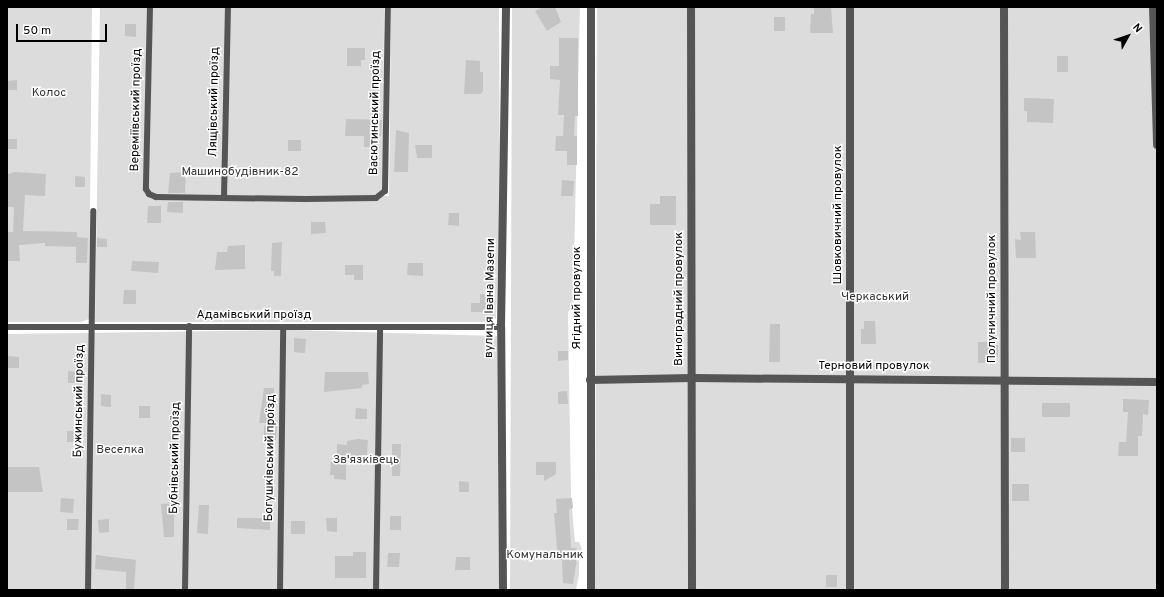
<!DOCTYPE html>
<meta charset="utf-8">
<style>
body{margin:0}
#map{position:relative;width:1164px;height:597px;overflow:hidden;background:#fff;font-family:Overpass,sans-serif}
div>[style]{position:absolute}
.green>*{inset:0;background:#dcdcdc}
.building>*{inset:0;background:#c4c4c4}
.lane>*{height:6px;margin:-3px;padding:0 3px;transform-origin:3px;border-radius:3px;background:#555}
.street>*{height:8px;margin:-4px;padding:0 4px;transform-origin:4px;border-radius:4px;background:#555}
span{translate:-50% -50%;white-space:nowrap;text-align:center;line-height:1.15;-webkit-text-stroke:3px #fff;paint-order:stroke}
.park-label{font-size:12px;color:#333}
.street-label{font-size:12px;color:#000}
.frame{position:absolute;inset:0;border:8px solid #000;pointer-events:none}
.north{position:absolute;left:1108px;top:16px;width:40px;height:40px;-webkit-text-stroke:3px #fff;paint-order:stroke;rotate:50deg;font-size:11px;font-weight:700;line-height:16px;text-align:center;color:#000}
.north::after{content:'';display:block;margin:auto;width:14px;height:18px;background:#000;clip-path:polygon(50% 0,100% 100%,50% 72%,0 100%)}
.scale{position:absolute;left:16px;top:24px;width:91px;height:18px;box-sizing:border-box;border:2px solid #000;border-top:0;padding-left:5px;font-size:12px;line-height:14px;white-space:nowrap;color:#000;-webkit-text-stroke:3px #fff;paint-order:stroke}
</style>
<div id="map">
<div class="green">
<i style="clip-path:polygon(7px 7px,92px 7px,89px 319px,81px 322px,7px 322px)"></i>
<i style="clip-path:polygon(100px 7px,384px 7px,383px 196px,389px 196px,391px 7px,499px 7px,500px 203px,496px 318px,490px 322px,95px 322px)"></i>
<i style="clip-path:polygon(512px 7px,580px 7px,573px 302px,568px 313px,571px 497px,575px 542px,579px 542px,582px 549px,579px 552px,579px 574px,576px 590px,510px 590px)"></i>
<i style="clip-path:polygon(597px 7px,1157px 7px,1157px 590px,595px 590px)"></i>
<i style="clip-path:polygon(292px 330px,497px 336px,499px 590px,7px 590px,7px 334px)"></i>
</div>
<div class="building">
<i style="clip-path:polygon(543px 7px,555px 7px,561px 22px,547px 31px,535px 11px)"></i>
<i style="clip-path:polygon(814px 7px,831px 7px,833px 33px,810px 33px,811px 14px,814px 14px)"></i>
<i style="clip-path:polygon(774px 17px,785px 17px,785px 31px,774px 31px)"></i>
<i style="clip-path:polygon(125px 24px,136px 24px,136px 37px,125px 36px)"></i>
<i style="clip-path:polygon(559px 38px,578px 38px,578px 116px,575px 116px,574px 136px,577px 136px,577px 165px,567px 165px,567px 151px,555px 151px,556px 136px,563px 136px,564px 115px,558px 115px,560px 80px,550px 79px,550px 66px,559px 66px)"></i>
<i style="clip-path:polygon(347px 48px,365px 48px,365px 60px,361px 60px,361px 66px,347px 66px)"></i>
<i style="clip-path:polygon(1057px 56px,1068px 56px,1068px 72px,1057px 72px)"></i>
<i style="clip-path:polygon(466px 60px,480px 61px,480px 72px,483px 72px,483px 91px,481px 94px,464px 94px)"></i>
<i style="clip-path:polygon(17px 80px,17px 90px,7px 90px,7px 81px)"></i>
<i style="clip-path:polygon(1024px 98px,1054px 99px,1053px 123px,1027px 122px,1027px 111px,1024px 111px)"></i>
<i style="clip-path:polygon(346px 119px,382px 120px,381px 136px,375px 136px,375px 147px,364px 147px,364px 136px,345px 136px)"></i>
<i style="clip-path:polygon(396px 130px,409px 133px,408px 172px,394px 172px)"></i>
<i style="clip-path:polygon(7px 139px,17px 139px,17px 149px,7px 149px)"></i>
<i style="clip-path:polygon(288px 140px,301px 140px,301px 151px,288px 151px)"></i>
<i style="clip-path:polygon(415px 145px,432px 145px,432px 158px,417px 158px)"></i>
<i style="clip-path:polygon(15px 172px,46px 174px,45px 196px,25px 195px,23px 231px,77px 232px,77px 237px,88px 238px,87px 263px,76px 263px,76px 247px,45px 246px,45px 243px,19px 245px,20px 261px,7px 261px,7px 232px,13px 232px,14px 207px,7px 207px,7px 174px)"></i>
<i style="clip-path:polygon(186px 172px,185px 193px,168px 193px,170px 173px)"></i>
<i style="clip-path:polygon(75px 176px,85px 177px,85px 187px,75px 187px)"></i>
<i style="clip-path:polygon(562px 180px,574px 181px,573px 196px,561px 196px)"></i>
<i style="clip-path:polygon(660px 196px,676px 196px,676px 225px,650px 225px,650px 204px,660px 204px)"></i>
<i style="clip-path:polygon(168px 202px,183px 202px,183px 213px,167px 212px)"></i>
<i style="clip-path:polygon(148px 206px,161px 206px,161px 223px,147px 223px)"></i>
<i style="clip-path:polygon(449px 213px,459px 213px,459px 226px,448px 225px)"></i>
<i style="clip-path:polygon(311px 222px,325px 222px,326px 233px,311px 234px)"></i>
<i style="clip-path:polygon(1020px 232px,1035px 232px,1036px 258px,1016px 258px,1015px 239px,1021px 240px)"></i>
<i style="clip-path:polygon(97px 238px,107px 239px,107px 247px,97px 247px)"></i>
<i style="clip-path:polygon(282px 242px,281px 276px,274px 276px,274px 271px,271px 271px,272px 243px)"></i>
<i style="clip-path:polygon(245px 245px,245px 269px,215px 270px,217px 252px,227px 252px,228px 246px)"></i>
<i style="clip-path:polygon(132px 261px,159px 262px,158px 273px,131px 271px)"></i>
<i style="clip-path:polygon(408px 263px,423px 263px,423px 276px,407px 275px)"></i>
<i style="clip-path:polygon(345px 265px,363px 265px,363px 280px,354px 280px,354px 275px,345px 275px)"></i>
<i style="clip-path:polygon(124px 290px,136px 290px,136px 304px,123px 304px)"></i>
<i style="clip-path:polygon(480px 294px,490px 294px,489px 312px,471px 312px,471px 303px,480px 303px)"></i>
<i style="clip-path:polygon(864px 321px,875px 321px,876px 344px,861px 344px,861px 329px,864px 329px)"></i>
<i style="clip-path:polygon(770px 324px,780px 324px,780px 362px,769px 362px)"></i>
<i style="clip-path:polygon(294px 338px,306px 339px,305px 353px,294px 352px)"></i>
<i style="clip-path:polygon(978px 342px,992px 342px,992px 345px,998px 345px,998px 357px,993px 357px,993px 363px,978px 363px)"></i>
<i style="clip-path:polygon(558px 351px,568px 351px,568px 360px,558px 361px)"></i>
<i style="clip-path:polygon(7px 356px,19px 357px,19px 368px,7px 368px)"></i>
<i style="clip-path:polygon(68px 371px,79px 372px,78px 383px,68px 383px)"></i>
<i style="clip-path:polygon(325px 372px,368px 372px,369px 384px,362px 385px,362px 388px,324px 392px)"></i>
<i style="clip-path:polygon(264px 388px,274px 388px,273px 423px,259px 423px)"></i>
<i style="clip-path:polygon(567px 391px,568px 404px,558px 404px,558px 392px)"></i>
<i style="clip-path:polygon(101px 394px,111px 395px,111px 407px,101px 406px)"></i>
<i style="clip-path:polygon(1123px 399px,1149px 400px,1148px 415px,1143px 414px,1142px 436px,1138px 436px,1138px 456px,1118px 456px,1119px 442px,1126px 442px,1128px 412px,1123px 412px)"></i>
<i style="clip-path:polygon(1042px 403px,1070px 403px,1070px 417px,1042px 417px)"></i>
<i style="clip-path:polygon(139px 406px,150px 406px,150px 418px,139px 418px)"></i>
<i style="clip-path:polygon(356px 408px,367px 409px,367px 419px,355px 419px)"></i>
<i style="clip-path:polygon(264px 426px,277px 426px,276px 440px,264px 440px)"></i>
<i style="clip-path:polygon(67px 431px,79px 431px,80px 442px,67px 442px)"></i>
<i style="clip-path:polygon(1011px 438px,1025px 438px,1025px 452px,1011px 452px)"></i>
<i style="clip-path:polygon(358px 439px,368px 440px,367px 455px,359px 455px,359px 459px,346px 459px,346px 480px,334px 479px,334px 475px,330px 475px,331px 461px,337px 461px,337px 444px,347px 445px,347px 441px)"></i>
<i style="clip-path:polygon(392px 444px,401px 444px,400px 476px,392px 476px)"></i>
<i style="clip-path:polygon(536px 462px,556px 462px,556px 474px,544px 481px,544px 475px,536px 475px)"></i>
<i style="clip-path:polygon(7px 467px,39px 467px,43px 492px,7px 492px)"></i>
<i style="clip-path:polygon(459px 481px,469px 482px,469px 492px,459px 492px)"></i>
<i style="clip-path:polygon(1012px 484px,1029px 484px,1029px 501px,1012px 501px)"></i>
<i style="clip-path:polygon(61px 498px,74px 499px,73px 513px,60px 512px)"></i>
<i style="clip-path:polygon(572px 498px,573px 508px,569px 510px,571px 548px,577px 548px,577px 559px,573px 584px,563px 583px,562px 560px,558px 560px,554px 513px,557px 513px,556px 499px)"></i>
<i style="clip-path:polygon(174px 503px,174px 537px,164px 537px,161px 504px)"></i>
<i style="clip-path:polygon(199px 505px,209px 505px,208px 534px,197px 533px)"></i>
<i style="clip-path:polygon(390px 516px,401px 516px,401px 530px,390px 530px)"></i>
<i style="clip-path:polygon(237px 518px,270px 518px,270px 530px,237px 528px)"></i>
<i style="clip-path:polygon(326px 518px,337px 518px,337px 532px,327px 531px)"></i>
<i style="clip-path:polygon(67px 519px,79px 519px,78px 530px,67px 530px)"></i>
<i style="clip-path:polygon(109px 519px,109px 532px,99px 533px,98px 520px)"></i>
<i style="clip-path:polygon(291px 521px,305px 521px,305px 534px,291px 534px)"></i>
<i style="clip-path:polygon(353px 552px,366px 552px,366px 578px,335px 578px,335px 556px,353px 556px)"></i>
<i style="clip-path:polygon(388px 553px,400px 553px,399px 567px,387px 567px)"></i>
<i style="clip-path:polygon(96px 555px,136px 560px,134px 590px,126px 590px,126px 572px,95px 569px)"></i>
<i style="clip-path:polygon(456px 557px,470px 557px,470px 570px,455px 570px)"></i>
<i style="clip-path:polygon(826px 575px,837px 575px,837px 587px,826px 587px)"></i>
</div>
<div class="lane">
<i style="left:150px;top:7px;width:182px;rotate:91.3deg"></i>
<i style="left:146px;top:189px;width:6px;rotate:59deg"></i>
<i style="left:149px;top:194px;width:8px;rotate:23deg"></i>
<i style="left:156px;top:197px;width:150px;rotate:0.8deg"></i>
<i style="left:306px;top:199px;width:70px;rotate:-0.8deg"></i>
<i style="left:376px;top:198px;width:11px;rotate:-38deg"></i>
<i style="left:385px;top:191px;width:184px;rotate:-89.1deg"></i>
<i style="left:224px;top:197px;width:190px;rotate:-88.8deg"></i>
<i style="left:7px;top:327px;width:494px"></i>
<i style="left:88px;top:590px;width:379px;rotate:-89.2deg"></i>
<i style="left:185px;top:590px;width:264px;rotate:-89.1deg"></i>
<i style="left:280px;top:590px;width:263px;rotate:-89.3deg"></i>
<i style="left:376px;top:590px;width:262px;rotate:-89.1deg"></i>
</div>
<div class="street">
<i style="left:591px;top:7px;width:583px;rotate:90deg"></i>
<i style="left:691px;top:7px;width:583px;rotate:89.9deg"></i>
<i style="left:1004px;top:7px;width:583px;rotate:89.9deg"></i>
<i style="left:1153px;top:7px;width:138px;rotate:88.3deg"></i>
<i style="left:590px;top:380px;width:102px;rotate:-1.1deg"></i>
<i style="left:692px;top:378px;width:465px;rotate:0.5deg"></i>
<i style="left:503px;top:590px;width:263px;rotate:-90.4deg"></i>
<i style="left:501px;top:327px;width:320px;rotate:-89.1deg"></i>
<i style="left:850px;top:590px;width:583px;rotate:-90deg"></i>
</div>
<div class="park-label">
<span style="left:49px;top:94px">Колос</span>
<span style="left:240px;top:173px">Машинобудівник-82</span>
<span style="left:875px;top:298px">Черкаський</span>
<span style="left:120px;top:451px">Веселка</span>
<span style="left:366px;top:461px">Зв'язківець</span>
<span style="left:545px;top:556px">Комунальник</span>
</div>
<div class="street-label">
<span style="left:215px;top:102px;rotate:-89deg">Лящівський проїзд</span>
<span style="left:137px;top:110px;rotate:-89deg">Вереміївський проїзд</span>
<span style="left:376px;top:113px;rotate:-89deg">Васютинський проїзд</span>
<span style="left:839px;top:215px;rotate:-90deg">Шовковичний провулок</span>
<span style="left:491px;top:298px;rotate:-89deg">вулиця Івана Мазепи</span>
<span style="left:578px;top:298px;rotate:-90deg">Ягідний провулок</span>
<span style="left:680px;top:299px;rotate:-90deg">Виноградний провулок</span>
<span style="left:993px;top:299px;rotate:-90deg">Полуничний провулок</span>
<span style="left:254px;top:316px">Адамівський проїзд</span>
<span style="left:874px;top:367px">Терновий провулок</span>
<span style="left:80px;top:401px;rotate:-89deg">Бужинський проїзд</span>
<span style="left:176px;top:458px;rotate:-89deg">Бубнівський проїзд</span>
<span style="left:271px;top:458px;rotate:-89deg">Богушківський проїзд</span>
</div>
<div class="frame"></div>
<div class="north">N</div>
<div class="scale">50 m</div>
</div>
